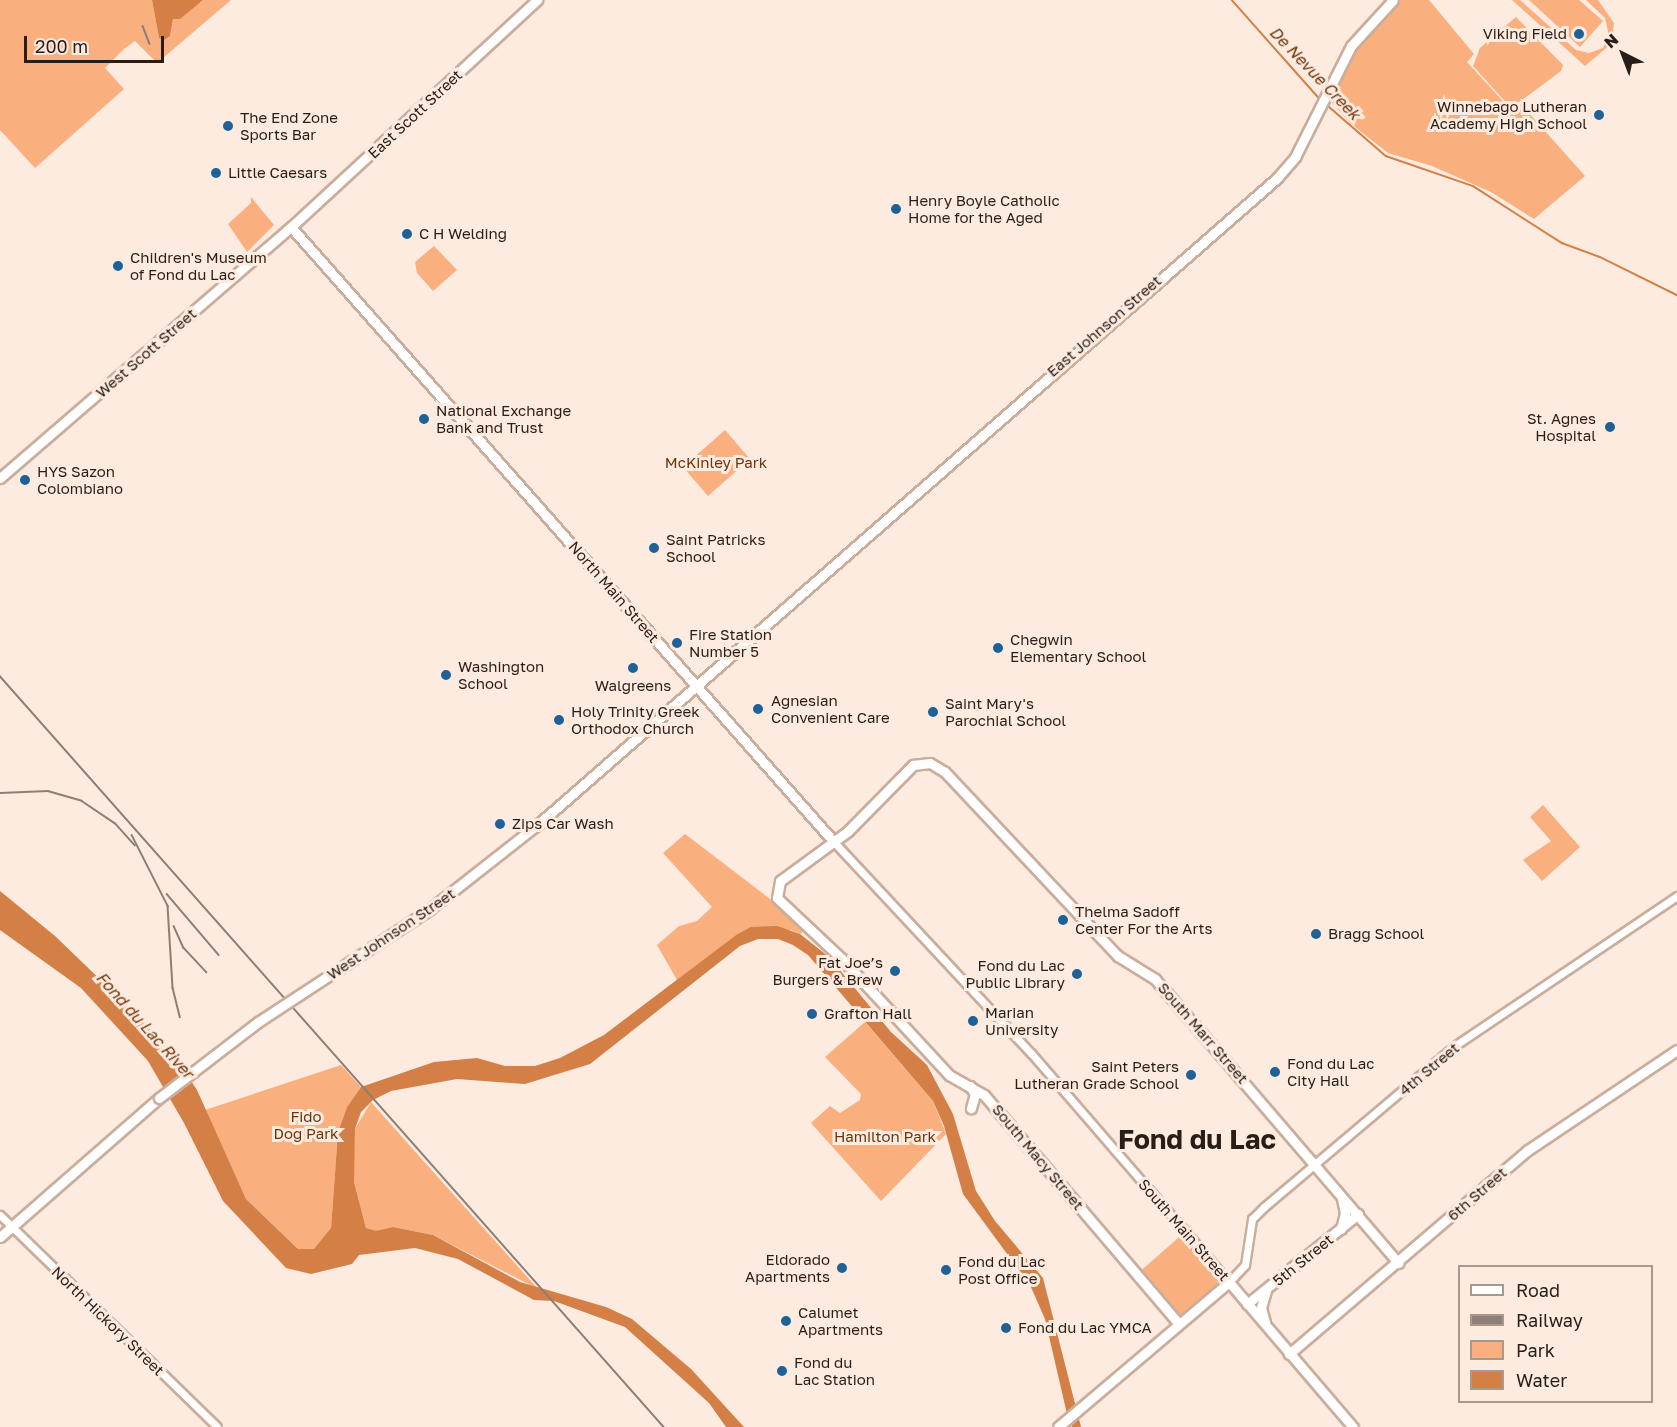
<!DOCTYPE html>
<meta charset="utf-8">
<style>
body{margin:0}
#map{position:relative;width:1677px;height:1427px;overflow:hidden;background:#fdebe0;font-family:"Golos Text",sans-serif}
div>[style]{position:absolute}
.green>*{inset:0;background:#faaf7f}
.water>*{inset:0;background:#d37f46}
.stream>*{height:1.5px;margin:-0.75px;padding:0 0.75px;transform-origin:0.75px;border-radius:0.75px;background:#d37f46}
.roads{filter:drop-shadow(2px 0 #caad9b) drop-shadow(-2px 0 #caad9b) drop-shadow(0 2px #caad9b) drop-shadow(0 -2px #caad9b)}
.minor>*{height:7px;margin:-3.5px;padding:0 3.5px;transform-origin:3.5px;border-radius:3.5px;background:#fff}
.major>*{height:9px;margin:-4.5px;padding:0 4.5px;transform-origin:4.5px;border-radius:4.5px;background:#fff}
.rail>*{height:1.5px;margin:-0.75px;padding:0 0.75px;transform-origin:0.75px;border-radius:0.75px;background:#8d7e76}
.bridges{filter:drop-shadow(2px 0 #caad9b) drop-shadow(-2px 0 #caad9b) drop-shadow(0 2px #caad9b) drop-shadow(0 -2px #caad9b)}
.major-bridge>*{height:9px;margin:-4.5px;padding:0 4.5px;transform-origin:4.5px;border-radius:4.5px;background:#fff}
.dots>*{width:16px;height:16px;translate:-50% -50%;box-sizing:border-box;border:3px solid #fdebe0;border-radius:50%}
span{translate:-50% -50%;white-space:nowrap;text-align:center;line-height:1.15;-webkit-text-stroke:6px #fdebe0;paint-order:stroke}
.poi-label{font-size:15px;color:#291e17}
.right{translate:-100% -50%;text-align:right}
.left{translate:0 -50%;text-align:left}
.street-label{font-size:15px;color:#291e17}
.park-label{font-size:15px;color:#6d360a}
.water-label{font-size:16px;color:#70390e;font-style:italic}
.town-label{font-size:27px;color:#291e17;font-weight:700}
.legend{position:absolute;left:1458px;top:1265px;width:195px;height:138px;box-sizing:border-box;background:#fdebe0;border:2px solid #a89990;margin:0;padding:8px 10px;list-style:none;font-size:18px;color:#291e17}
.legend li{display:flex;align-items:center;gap:12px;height:30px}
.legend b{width:30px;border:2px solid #a89990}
.north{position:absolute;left:1593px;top:24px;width:60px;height:60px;-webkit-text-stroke:4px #fdebe0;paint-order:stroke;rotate:318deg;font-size:16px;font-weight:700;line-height:24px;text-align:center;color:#291e17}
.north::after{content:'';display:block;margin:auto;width:21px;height:27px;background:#291e17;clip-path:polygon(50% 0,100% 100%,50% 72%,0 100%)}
.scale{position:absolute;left:24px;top:36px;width:140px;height:27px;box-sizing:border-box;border:3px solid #291e17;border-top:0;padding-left:8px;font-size:18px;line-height:21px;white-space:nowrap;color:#291e17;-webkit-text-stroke:4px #fdebe0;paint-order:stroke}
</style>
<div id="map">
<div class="green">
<i style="clip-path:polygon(0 0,152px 0,159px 38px,170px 36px,173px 19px,203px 0,231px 0,157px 63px,135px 41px,124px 49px,105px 68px,124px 89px,35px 168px,0 130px)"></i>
<i style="clip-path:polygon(1393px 0,1429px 0,1474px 54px,1467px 62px,1512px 111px,1521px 104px,1585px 176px,1534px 219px,1491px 192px,1432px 166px,1388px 153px,1350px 123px,1326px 96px,1336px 71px)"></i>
<i style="clip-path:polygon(1512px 0,1520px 0,1576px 50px,1589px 53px,1603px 48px,1609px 36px,1605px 18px,1586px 0,1598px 0,1614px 23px,1612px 43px,1585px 66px)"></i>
<i style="clip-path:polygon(1529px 0,1579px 0,1603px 21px,1580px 47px)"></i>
<i style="clip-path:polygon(1516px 17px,1563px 65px,1561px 71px,1511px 108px,1473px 66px,1480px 48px)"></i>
<i style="clip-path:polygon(251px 197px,274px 225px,247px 252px,228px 224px,251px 203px)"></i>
<i style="clip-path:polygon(434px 246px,457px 270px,433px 291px,417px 273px,415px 262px)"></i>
<i style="clip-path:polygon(725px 430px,750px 459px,708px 496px,683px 467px)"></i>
<i style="clip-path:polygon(1543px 805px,1580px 847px,1542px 881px,1523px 860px,1551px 841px,1530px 817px)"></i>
<i style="clip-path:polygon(685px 834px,774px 902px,805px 930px,800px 934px,791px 930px,736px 935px,677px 980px,657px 945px,679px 926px,697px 921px,712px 907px,663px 853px)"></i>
<i style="clip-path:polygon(865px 1022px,933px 1101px,946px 1134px,881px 1201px,811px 1123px,830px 1106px,840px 1113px,860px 1100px,861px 1094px,825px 1057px)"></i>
<i style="clip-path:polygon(341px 1065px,361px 1087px,347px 1107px,338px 1132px,331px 1228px,314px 1250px,298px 1249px,246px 1199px,205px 1110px)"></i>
<i style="clip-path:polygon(371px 1102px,427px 1165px,538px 1289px,433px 1235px,393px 1227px,376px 1232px,366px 1228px,354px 1182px,354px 1156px,355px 1129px)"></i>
<i style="clip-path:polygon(1185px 1232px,1229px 1282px,1179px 1324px,1137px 1274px)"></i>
</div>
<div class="water">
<i style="clip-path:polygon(152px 0,203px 0,180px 19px,173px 19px,170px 36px,164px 40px,159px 38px)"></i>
<i style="clip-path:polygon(0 891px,55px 936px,138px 1016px,179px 1063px,197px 1090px,246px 1199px,298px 1249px,314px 1249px,331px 1228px,338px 1132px,347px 1107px,361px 1087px,434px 1062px,477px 1058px,505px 1066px,535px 1066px,560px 1058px,604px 1035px,736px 935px,751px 927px,777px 926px,800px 934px,829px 957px,891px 1032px,927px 1065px,953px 1114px,976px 1191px,995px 1221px,1043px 1278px,1081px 1427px,1072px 1427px,1067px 1414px,1045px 1319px,1030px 1285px,963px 1194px,944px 1126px,933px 1101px,808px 955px,793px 945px,778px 939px,758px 939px,740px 946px,590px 1064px,525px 1084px,457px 1079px,391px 1091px,373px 1100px,361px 1112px,355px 1129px,354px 1182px,366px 1228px,376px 1231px,393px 1227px,433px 1235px,520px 1282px,606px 1307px,632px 1319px,691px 1369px,744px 1427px,726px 1427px,709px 1403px,625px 1327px,554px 1301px,534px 1300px,458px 1259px,415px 1248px,359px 1255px,352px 1264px,311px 1274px,286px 1268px,223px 1201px,184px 1123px,148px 1061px,81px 988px,0 930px)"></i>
</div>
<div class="stream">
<i style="left:1232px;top:0;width:132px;rotate:48.4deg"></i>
<i style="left:1326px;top:104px;width:79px;rotate:40.9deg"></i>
<i style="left:1386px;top:156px;width:92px;rotate:19deg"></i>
<i style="left:1473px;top:186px;width:106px;rotate:32.6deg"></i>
<i style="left:1562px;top:243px;width:40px;rotate:20.2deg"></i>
<i style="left:1600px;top:257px;width:86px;rotate:26.3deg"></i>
</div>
<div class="roads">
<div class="minor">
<i style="left:834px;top:842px;width:289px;rotate:47deg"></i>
<i style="left:1031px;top:1053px;width:303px;rotate:49.2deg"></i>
<i style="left:1229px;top:1282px;width:23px;rotate:-47deg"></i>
<i style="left:1245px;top:1265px;width:47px;rotate:-81.3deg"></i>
<i style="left:1252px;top:1219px;width:17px;rotate:-45deg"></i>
<i style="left:1264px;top:1207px;width:248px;rotate:-40.2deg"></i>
<i style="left:1453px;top:1047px;width:270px;rotate:-34deg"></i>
<i style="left:0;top:1215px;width:303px;rotate:44.3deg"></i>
</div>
<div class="major">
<i style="left:291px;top:227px;width:820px;rotate:48.56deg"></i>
<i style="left:0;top:478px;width:384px;rotate:-40.8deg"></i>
<i style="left:291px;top:227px;width:335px;rotate:-42.7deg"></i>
<i style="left:430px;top:909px;width:144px;rotate:-38.2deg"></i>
<i style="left:543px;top:820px;width:975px;rotate:-41.17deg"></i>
<i style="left:1277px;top:178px;width:28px;rotate:-49deg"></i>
<i style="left:1295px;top:157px;width:124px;rotate:-63.2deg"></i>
<i style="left:1351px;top:46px;width:62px;rotate:-47.6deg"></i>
<i style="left:970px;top:1086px;width:9px;rotate:58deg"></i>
<i style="left:975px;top:1094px;width:15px;rotate:106deg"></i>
<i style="left:1341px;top:1229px;width:16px;rotate:-76deg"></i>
<i style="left:1345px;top:1213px;width:14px;rotate:-102deg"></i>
<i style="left:0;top:1237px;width:211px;rotate:-41.2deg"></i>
<i style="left:1247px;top:1304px;width:143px;rotate:-39deg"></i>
<i style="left:1265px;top:1322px;width:15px;rotate:-106deg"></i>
<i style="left:1261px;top:1308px;width:19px;rotate:-74deg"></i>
<i style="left:1179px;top:1324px;width:301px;rotate:-130.4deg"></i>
<i style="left:984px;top:1095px;width:40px;rotate:-150.3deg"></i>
<i style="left:949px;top:1075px;width:158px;rotate:-132.7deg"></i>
<i style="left:842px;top:959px;width:89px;rotate:-136.8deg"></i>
<i style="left:777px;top:898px;width:17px;rotate:-80deg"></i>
<i style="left:780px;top:881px;width:84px;rotate:-36.3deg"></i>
<i style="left:848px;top:831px;width:93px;rotate:-45.4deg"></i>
<i style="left:913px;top:765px;width:17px;rotate:-7deg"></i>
<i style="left:930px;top:763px;width:17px;rotate:31deg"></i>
<i style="left:945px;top:772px;width:253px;rotate:46.8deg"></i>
<i style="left:1118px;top:956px;width:44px;rotate:31.9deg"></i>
<i style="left:1155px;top:979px;width:374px;rotate:49.4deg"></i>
<i style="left:1289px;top:1354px;width:314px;rotate:-40.5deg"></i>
<i style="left:1528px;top:1150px;width:179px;rotate:-33.9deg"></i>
<i style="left:1058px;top:1427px;width:224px;rotate:-40.3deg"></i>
<i style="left:1229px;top:1282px;width:191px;rotate:49.5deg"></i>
</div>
</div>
<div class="rail">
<i style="left:143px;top:26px;width:19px;rotate:69deg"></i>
<i style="left:0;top:676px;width:1002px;rotate:48.52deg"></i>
<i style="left:0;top:793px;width:48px;rotate:-2.4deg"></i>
<i style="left:48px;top:791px;width:35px;rotate:16deg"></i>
<i style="left:82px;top:801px;width:40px;rotate:34deg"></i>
<i style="left:115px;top:823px;width:30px;rotate:48deg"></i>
<i style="left:132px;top:835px;width:80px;rotate:63.1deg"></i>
<i style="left:168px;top:906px;width:82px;rotate:86.5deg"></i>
<i style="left:173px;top:988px;width:30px;rotate:76deg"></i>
<i style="left:167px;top:894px;width:80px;rotate:49.6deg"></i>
<i style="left:174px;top:926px;width:24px;rotate:66deg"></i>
<i style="left:184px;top:948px;width:33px;rotate:47deg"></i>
</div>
<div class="bridges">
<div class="major-bridge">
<i style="left:159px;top:1098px;width:125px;rotate:-37.5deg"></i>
<i style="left:258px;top:1022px;width:206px;rotate:-33.3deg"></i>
</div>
</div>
<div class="dots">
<i style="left:1579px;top:34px;background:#1e6196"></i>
<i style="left:1599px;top:115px;background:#1e6196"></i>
<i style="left:228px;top:126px;background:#1e6196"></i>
<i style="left:216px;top:173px;background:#1e6196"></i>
<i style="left:896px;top:209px;background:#1e6196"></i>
<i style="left:407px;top:234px;background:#1e6196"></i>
<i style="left:118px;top:266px;background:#1e6196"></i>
<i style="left:424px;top:419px;background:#1e6196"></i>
<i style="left:1610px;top:427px;background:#1e6196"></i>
<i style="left:25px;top:480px;background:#1e6196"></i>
<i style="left:654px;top:548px;background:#1e6196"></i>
<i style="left:677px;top:643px;background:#1e6196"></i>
<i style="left:998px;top:648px;background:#1e6196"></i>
<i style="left:633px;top:668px;background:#1e6196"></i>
<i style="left:446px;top:675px;background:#1e6196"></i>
<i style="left:758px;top:709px;background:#1e6196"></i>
<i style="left:933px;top:712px;background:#1e6196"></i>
<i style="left:559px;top:720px;background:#1e6196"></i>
<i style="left:500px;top:824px;background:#1e6196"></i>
<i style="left:1063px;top:920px;background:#1e6196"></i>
<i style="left:1316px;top:934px;background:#1e6196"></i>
<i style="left:895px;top:971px;background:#1e6196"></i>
<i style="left:1077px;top:974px;background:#1e6196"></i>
<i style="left:812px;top:1014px;background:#1e6196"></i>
<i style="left:973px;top:1021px;background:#1e6196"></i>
<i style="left:1275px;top:1072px;background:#1e6196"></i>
<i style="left:1191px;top:1075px;background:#1e6196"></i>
<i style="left:842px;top:1268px;background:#1e6196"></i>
<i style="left:946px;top:1270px;background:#1e6196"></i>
<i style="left:786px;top:1321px;background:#1e6196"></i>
<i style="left:1006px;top:1328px;background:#1e6196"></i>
<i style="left:782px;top:1371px;background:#1e6196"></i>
</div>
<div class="poi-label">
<span class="right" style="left:1567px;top:34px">Viking Field</span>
<span class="right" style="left:1587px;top:115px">Winnebago Lutheran<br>Academy High School</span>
<span class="left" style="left:240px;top:126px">The End Zone<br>Sports Bar</span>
<span class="left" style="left:228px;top:173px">Little Caesars</span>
<span class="left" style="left:908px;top:209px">Henry Boyle Catholic<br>Home for the Aged</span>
<span class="left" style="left:419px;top:234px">C H Welding</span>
<span class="left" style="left:130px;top:266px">Children's Museum<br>of Fond du Lac</span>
<span class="left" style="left:436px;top:419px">National Exchange<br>Bank and Trust</span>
<span class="right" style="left:1596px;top:427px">St. Agnes<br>Hospital</span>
<span class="left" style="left:37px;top:480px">HYS Sazon<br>Colombiano</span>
<span class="left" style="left:666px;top:548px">Saint Patricks<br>School</span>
<span class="left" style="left:689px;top:643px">Fire Station<br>Number 5</span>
<span class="left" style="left:1010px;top:648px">Chegwin<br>Elementary School</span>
<span class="left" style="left:458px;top:675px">Washington<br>School</span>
<span style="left:633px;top:686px">Walgreens</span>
<span class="left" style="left:771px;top:709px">Agnesian<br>Convenient Care</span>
<span class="left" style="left:945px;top:712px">Saint Mary's<br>Parochial School</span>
<span class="left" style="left:571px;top:720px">Holy Trinity Greek<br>Orthodox Church</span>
<span class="left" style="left:512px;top:824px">Zips Car Wash</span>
<span class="left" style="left:1075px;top:920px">Thelma Sadoff<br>Center For the Arts</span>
<span class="left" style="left:1328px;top:934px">Bragg School</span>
<span class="right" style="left:883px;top:971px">Fat Joe’s<br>Burgers &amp; Brew</span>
<span class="right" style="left:1065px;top:974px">Fond du Lac<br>Public Library</span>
<span class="left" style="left:985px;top:1021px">Marian<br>University</span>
<span class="left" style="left:824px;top:1014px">Grafton Hall</span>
<span class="left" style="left:1287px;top:1072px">Fond du Lac<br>City Hall</span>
<span class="right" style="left:1179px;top:1075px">Saint Peters<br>Lutheran Grade School</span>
<span class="right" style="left:830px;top:1268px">Eldorado<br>Apartments</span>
<span class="left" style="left:958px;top:1270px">Fond du Lac<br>Post Office</span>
<span class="left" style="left:798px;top:1321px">Calumet<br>Apartments</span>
<span class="left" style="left:1018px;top:1328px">Fond du Lac YMCA</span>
<span class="left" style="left:794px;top:1371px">Fond du<br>Lac Station</span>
</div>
<div class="street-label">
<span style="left:415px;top:114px;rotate:-43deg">East Scott Street</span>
<span style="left:1104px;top:326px;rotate:-41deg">East Johnson Street</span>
<span style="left:146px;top:353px;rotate:-41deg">West Scott Street</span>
<span style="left:614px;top:592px;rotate:49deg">North Main Street</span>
<span style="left:391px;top:934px;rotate:-34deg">West Johnson Street</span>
<span style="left:1203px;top:1033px;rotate:49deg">South Marr Street</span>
<span style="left:1429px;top:1069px;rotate:-40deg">4th Street</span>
<span style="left:1038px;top:1157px;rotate:50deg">South Macy Street</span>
<span style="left:1477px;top:1194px;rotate:-41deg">6th Street</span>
<span style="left:1184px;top:1230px;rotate:49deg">South Main Street</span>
<span style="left:1303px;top:1260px;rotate:-39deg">5th Street</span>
<span style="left:108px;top:1321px;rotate:44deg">North Hickory Street</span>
</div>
<div class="park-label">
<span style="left:716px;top:463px">McKinley Park</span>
<span style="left:306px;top:1125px">Fido<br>Dog Park</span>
<span style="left:885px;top:1137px">Hamilton Park</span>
</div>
<div class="water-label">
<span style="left:1315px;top:73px;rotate:46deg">De Nevue Creek</span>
<span style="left:145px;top:1025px;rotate:48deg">Fond du Lac River</span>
</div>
<div class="town-label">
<span style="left:1197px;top:1140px">Fond du Lac</span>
</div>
<ul class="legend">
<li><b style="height:8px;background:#fff"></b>Road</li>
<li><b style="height:8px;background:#8d7e76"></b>Railway</li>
<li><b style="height:16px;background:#faaf7f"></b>Park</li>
<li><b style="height:16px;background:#d37f46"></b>Water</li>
</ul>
<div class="north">N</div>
<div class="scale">200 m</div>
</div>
